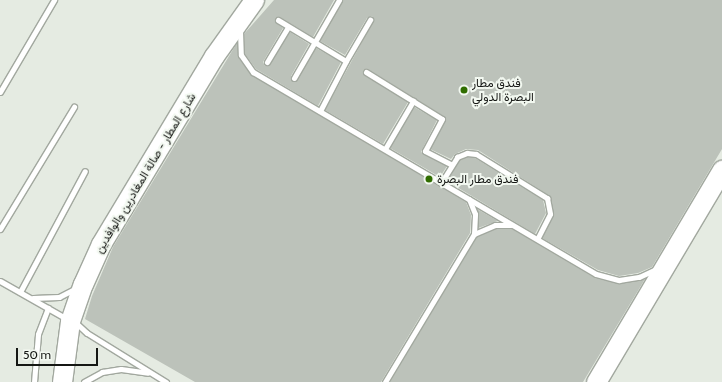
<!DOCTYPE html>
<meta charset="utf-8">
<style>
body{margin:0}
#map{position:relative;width:722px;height:382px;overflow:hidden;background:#e5ebe2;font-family:Cabin,Vazirmatn,sans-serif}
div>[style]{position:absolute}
.building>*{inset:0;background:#bcc2ba}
.roads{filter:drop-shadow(1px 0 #a2a89f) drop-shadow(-1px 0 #a2a89f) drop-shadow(0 1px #a2a89f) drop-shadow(0 -1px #a2a89f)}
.lane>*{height:5px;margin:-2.5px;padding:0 2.5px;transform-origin:2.5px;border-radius:2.5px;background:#fff}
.highway>*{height:19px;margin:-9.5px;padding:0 9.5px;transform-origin:9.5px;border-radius:9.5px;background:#fff}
.dots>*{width:11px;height:11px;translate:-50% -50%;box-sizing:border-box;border:2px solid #f2f8f0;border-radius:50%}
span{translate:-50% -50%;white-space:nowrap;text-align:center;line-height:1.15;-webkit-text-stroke:4px #f2f8f0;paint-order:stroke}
.poi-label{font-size:12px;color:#151714}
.left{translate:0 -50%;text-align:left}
.street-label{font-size:12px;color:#151714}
.scale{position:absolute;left:16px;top:348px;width:82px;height:18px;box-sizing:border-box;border:2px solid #151714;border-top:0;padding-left:5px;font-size:12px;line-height:14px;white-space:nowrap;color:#151714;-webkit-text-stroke:3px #f2f8f0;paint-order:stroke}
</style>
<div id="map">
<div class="building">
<i style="clip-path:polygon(274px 0,334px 0,313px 37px,280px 17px,276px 17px,275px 22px,283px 28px,263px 62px,265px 66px,270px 64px,290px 32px,309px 44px,291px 76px,292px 81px,297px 80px,316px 48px,341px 62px,318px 106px,256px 69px,245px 54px,244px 34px)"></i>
<i style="clip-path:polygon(343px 0,722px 0,722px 149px,652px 267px,638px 273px,619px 276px,598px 270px,542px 238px,554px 215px,550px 196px,478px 150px,466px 149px,455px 154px,451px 159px,430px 149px,445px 117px,368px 69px,363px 70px,364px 75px,408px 102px,383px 144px,325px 110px,374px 20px,372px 16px,367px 18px,345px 55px,320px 41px)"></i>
<i style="clip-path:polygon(237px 43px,238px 57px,251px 75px,466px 202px,471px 215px,470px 233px,381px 382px,195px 382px,85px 319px,92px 296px,113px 247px)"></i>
<i style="clip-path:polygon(414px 107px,437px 120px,421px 152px,447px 166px,440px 177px,390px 148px)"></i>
<i style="clip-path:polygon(468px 157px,475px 158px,543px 200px,546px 213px,535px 234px,447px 181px,460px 160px)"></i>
<i style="clip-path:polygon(477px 209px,498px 221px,478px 228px)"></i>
<i style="clip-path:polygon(496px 229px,512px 229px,595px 278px,619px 284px,645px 279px,583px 382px,390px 382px,477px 237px)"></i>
</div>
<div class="roads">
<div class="lane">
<i style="left:278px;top:20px;width:79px;rotate:31.1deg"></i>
<i style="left:346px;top:61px;width:48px;rotate:-59.7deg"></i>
<i style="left:240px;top:31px;width:24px;rotate:88deg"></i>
<i style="left:241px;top:55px;width:21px;rotate:55deg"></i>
<i style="left:253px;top:72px;width:398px;rotate:30.5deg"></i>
<i style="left:596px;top:274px;width:24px;rotate:15deg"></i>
<i style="left:619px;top:280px;width:20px;rotate:-9deg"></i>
<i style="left:639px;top:277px;width:19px;rotate:-25deg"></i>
<i style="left:267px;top:62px;width:41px;rotate:-59deg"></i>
<i style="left:366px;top:72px;width:89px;rotate:31.7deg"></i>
<i style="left:442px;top:119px;width:36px;rotate:118deg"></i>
<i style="left:425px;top:151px;width:29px;rotate:27deg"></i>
<i style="left:294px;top:78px;width:90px;rotate:-60deg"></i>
<i style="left:0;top:92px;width:107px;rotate:-59.6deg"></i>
<i style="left:320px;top:111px;width:56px;rotate:-62.5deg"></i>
<i style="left:385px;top:149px;width:56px;rotate:-59.7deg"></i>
<i style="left:441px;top:183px;width:31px;rotate:-58deg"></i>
<i style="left:457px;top:157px;width:11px;rotate:-22deg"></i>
<i style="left:467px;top:153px;width:9px;rotate:6deg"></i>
<i style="left:476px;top:154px;width:84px;rotate:31.8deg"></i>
<i style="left:547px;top:198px;width:16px;rotate:79deg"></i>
<i style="left:550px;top:214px;width:28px;rotate:117deg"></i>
<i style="left:0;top:229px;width:143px;rotate:-58.8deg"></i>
<i style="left:474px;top:234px;width:23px;rotate:-23deg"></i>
<i style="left:495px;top:225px;width:16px"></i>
<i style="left:0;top:281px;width:77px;rotate:29.6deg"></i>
<i style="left:20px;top:292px;width:137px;rotate:-61.8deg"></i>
<i style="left:33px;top:298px;width:26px;rotate:-2deg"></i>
<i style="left:59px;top:297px;width:18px;rotate:-27deg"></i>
<i style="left:75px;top:322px;width:16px;rotate:43deg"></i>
<i style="left:87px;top:333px;width:93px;rotate:31.8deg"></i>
<i style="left:34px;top:382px;width:48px;rotate:-85.2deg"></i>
<i style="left:38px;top:334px;width:28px;rotate:-69deg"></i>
<i style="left:84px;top:382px;width:21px;rotate:-29deg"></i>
<i style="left:102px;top:372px;width:19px;rotate:-9deg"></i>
<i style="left:121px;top:369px;width:27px;rotate:8deg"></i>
<i style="left:385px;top:382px;width:173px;rotate:-59deg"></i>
<i style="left:474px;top:234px;width:20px;rotate:-87deg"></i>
<i style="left:475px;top:214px;width:16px;rotate:-112deg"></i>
</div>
<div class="highway">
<i style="left:62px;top:382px;width:62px;rotate:-82.5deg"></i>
<i style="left:70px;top:321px;width:39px;rotate:-71deg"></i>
<i style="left:83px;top:284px;width:44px;rotate:-65.8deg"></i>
<i style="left:101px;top:244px;width:219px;rotate:-59deg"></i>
<i style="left:214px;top:56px;width:69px;rotate:-54.5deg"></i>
<i style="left:596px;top:382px;width:247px;rotate:-59.3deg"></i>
</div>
</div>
<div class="dots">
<i style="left:464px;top:90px;background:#306d00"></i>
<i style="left:429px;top:179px;background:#306d00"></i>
</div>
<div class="poi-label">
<span class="left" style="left:472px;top:90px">فندق مطار<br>البصرة الدولي</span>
<span class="left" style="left:437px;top:179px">فندق مطار البصرة</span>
</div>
<div class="street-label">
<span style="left:145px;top:173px;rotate:-59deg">شارع المطار - صالة المغادرين والوافدين</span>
</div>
<div class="scale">50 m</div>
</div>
